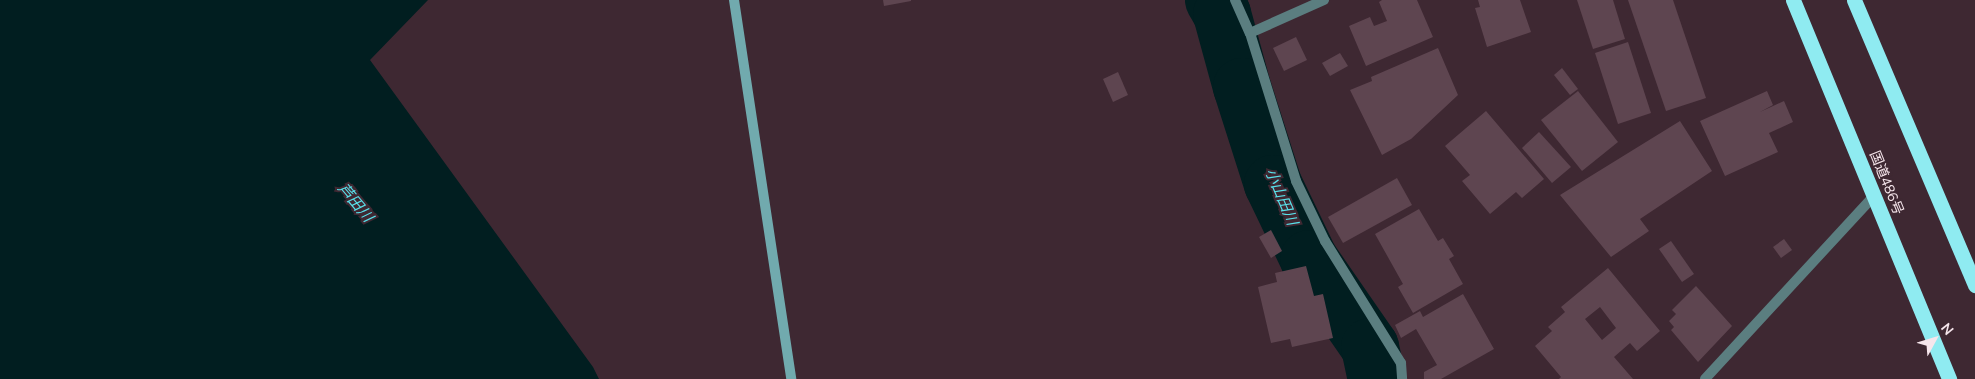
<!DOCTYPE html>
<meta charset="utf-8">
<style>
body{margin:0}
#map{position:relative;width:1975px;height:379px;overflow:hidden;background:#3e2832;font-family:"Nunito Sans","Noto Sans JP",sans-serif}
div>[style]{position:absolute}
.water>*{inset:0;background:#011e20}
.river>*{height:58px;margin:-29px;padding:0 29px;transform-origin:29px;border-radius:29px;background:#011e20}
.building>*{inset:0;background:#5e4550}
.street>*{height:10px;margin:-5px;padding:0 5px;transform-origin:5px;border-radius:5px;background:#5b7e80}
.secondary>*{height:10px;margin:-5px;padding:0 5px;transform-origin:5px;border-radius:5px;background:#71aaae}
.highway>*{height:15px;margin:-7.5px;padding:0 7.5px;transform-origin:7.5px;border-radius:7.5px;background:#8febf1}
span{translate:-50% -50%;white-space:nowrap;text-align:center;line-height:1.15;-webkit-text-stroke:4px #3e2832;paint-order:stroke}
.street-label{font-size:14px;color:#f6e6ec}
.water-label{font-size:15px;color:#58e1ea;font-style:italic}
.north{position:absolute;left:1910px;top:314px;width:50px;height:50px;-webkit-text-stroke:4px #3e2832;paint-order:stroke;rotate:51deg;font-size:14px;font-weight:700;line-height:20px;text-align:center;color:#f6e6ec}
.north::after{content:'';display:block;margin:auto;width:18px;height:22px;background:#f6e6ec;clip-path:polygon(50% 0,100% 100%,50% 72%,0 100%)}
</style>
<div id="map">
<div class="water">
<i style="clip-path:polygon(0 0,428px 0,370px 60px,593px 367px,599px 379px,0 379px)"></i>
</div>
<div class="river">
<i style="left:1214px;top:0;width:16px;rotate:60deg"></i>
<i style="left:1222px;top:14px;width:76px;rotate:74.7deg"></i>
<i style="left:1242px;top:87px;width:102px;rotate:72.3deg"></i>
<i style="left:1273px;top:184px;width:83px;rotate:64.4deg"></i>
<i style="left:1309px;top:259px;width:107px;rotate:55.3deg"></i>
<i style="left:1370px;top:347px;width:33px;rotate:78deg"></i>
</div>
<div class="building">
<i style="clip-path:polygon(883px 0,911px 0,911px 1px,884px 6px)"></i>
<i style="clip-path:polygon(1382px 0,1417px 0,1433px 37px,1366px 66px,1349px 26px,1370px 17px,1374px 26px,1387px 21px,1379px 2px)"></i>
<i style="clip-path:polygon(1478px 0,1520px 0,1531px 32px,1487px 47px,1475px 8px,1480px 7px)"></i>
<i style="clip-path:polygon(1577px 0,1613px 0,1625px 39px,1593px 49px)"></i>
<i style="clip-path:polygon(1628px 0,1673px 0,1706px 98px,1666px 111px)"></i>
<i style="clip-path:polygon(1296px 37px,1307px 60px,1284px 71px,1273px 48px)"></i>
<i style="clip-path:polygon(1628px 42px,1651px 113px,1618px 124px,1595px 53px)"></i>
<i style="clip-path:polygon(1438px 48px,1458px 95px,1411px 139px,1382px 155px,1350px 90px,1372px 81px,1371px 77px)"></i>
<i style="clip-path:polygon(1340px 53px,1348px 66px,1330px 76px,1322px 63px)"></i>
<i style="clip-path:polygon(1562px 68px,1578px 89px,1570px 95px,1554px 75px)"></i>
<i style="clip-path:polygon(1118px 72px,1128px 95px,1113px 102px,1103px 79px)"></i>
<i style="clip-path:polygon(1578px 91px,1618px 142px,1582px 171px,1541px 120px)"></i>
<i style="clip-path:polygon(1767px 91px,1773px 105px,1760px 112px,1784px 101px,1793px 122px,1769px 133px,1778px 152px,1725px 176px,1700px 121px)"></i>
<i style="clip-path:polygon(1486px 111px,1544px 179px,1522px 198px,1516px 192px,1490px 214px,1462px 181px,1470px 175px,1445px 146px)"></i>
<i style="clip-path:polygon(1680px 121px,1712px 171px,1640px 219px,1649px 231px,1611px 257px,1560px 195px)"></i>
<i style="clip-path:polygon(1539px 132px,1571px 167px,1552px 183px,1522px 148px)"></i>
<i style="clip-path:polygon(1397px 178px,1412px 205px,1343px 243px,1328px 217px)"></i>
<i style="clip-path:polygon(1419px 209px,1438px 241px,1443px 238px,1454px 256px,1449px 259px,1463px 284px,1413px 313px,1398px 287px,1403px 284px,1375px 234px)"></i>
<i style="clip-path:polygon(1271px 230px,1282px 251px,1271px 258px,1259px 237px)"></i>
<i style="clip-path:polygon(1784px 239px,1792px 250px,1781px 258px,1773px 247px)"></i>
<i style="clip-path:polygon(1671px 241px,1694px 274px,1682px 282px,1659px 249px)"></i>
<i style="clip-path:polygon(1306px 266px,1314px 296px,1323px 294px,1333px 338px,1292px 347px,1290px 339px,1271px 343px,1258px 287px,1277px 282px,1275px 273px)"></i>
<i style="clip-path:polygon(evenodd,1608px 268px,1660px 331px,1637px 351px,1630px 343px,1614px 357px,1633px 379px,1559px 379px,1561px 377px,1535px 346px,1552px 331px,1548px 327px,1565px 312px,1561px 307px,1608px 268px,1600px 307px,1616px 328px,1602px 340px,1585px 319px,1600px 307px)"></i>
<i style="clip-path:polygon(1696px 286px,1732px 326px,1698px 362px,1671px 330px,1674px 327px,1669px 321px,1676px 314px,1672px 310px)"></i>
<i style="clip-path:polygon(1463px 294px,1494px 349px,1441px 379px,1424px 379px,1424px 372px,1437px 365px,1416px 329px,1401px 338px,1395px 325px,1420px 311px,1423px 317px)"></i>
</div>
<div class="street">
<i style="left:1235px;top:0;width:36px;rotate:66deg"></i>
<i style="left:1250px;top:33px;width:155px;rotate:72.7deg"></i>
<i style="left:1296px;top:181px;width:67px;rotate:64.2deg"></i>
<i style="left:1325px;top:241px;width:144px;rotate:58.1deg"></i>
<i style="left:1401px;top:363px;width:16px;rotate:86deg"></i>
<i style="left:1250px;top:33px;width:81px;rotate:-24deg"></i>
<i style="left:1705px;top:379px;width:249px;rotate:-47.3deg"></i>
</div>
<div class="secondary">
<i style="left:734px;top:0;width:383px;rotate:81.4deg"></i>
</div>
<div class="highway">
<i style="left:1793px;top:0;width:410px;rotate:67.6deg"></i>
<i style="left:1854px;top:0;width:310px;rotate:67deg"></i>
</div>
<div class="street-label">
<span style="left:1886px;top:183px;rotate:68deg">国道486号</span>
</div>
<div class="water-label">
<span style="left:1281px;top:197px;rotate:67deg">小山田川</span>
<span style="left:355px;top:203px;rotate:50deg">芦田川</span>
</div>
<div class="north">N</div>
</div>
